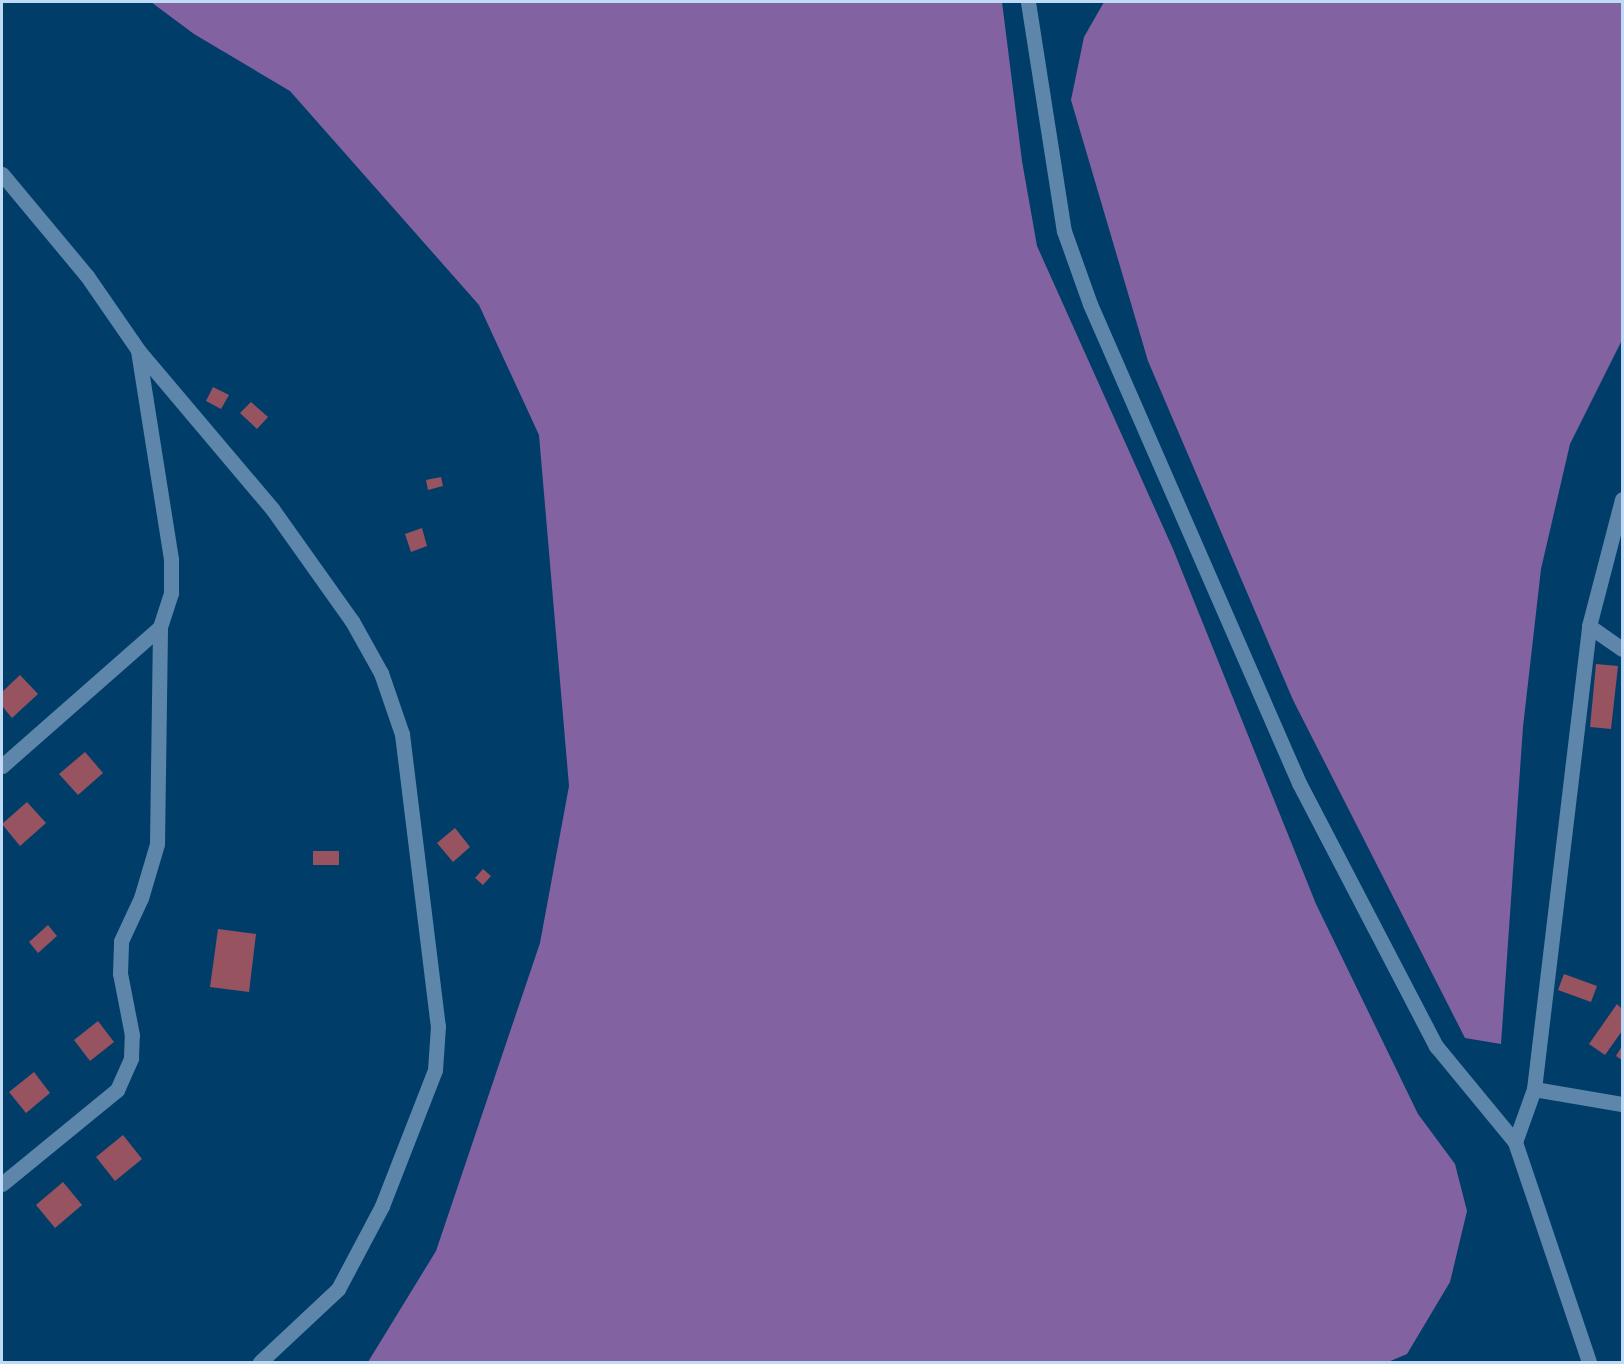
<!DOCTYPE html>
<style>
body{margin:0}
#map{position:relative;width:1624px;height:1364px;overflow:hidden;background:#003e69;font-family:"DM Sans",sans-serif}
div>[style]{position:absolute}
.water>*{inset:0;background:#8362a1}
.building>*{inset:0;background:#985361}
.minor>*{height:15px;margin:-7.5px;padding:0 7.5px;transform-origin:7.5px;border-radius:7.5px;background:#5e86ab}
span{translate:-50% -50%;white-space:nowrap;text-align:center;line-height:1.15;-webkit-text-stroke:4.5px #0e2438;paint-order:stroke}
.frame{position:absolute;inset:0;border:3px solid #bfdaf5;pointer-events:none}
</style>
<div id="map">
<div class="water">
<i style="clip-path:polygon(151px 2px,1002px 2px,1022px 161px,1037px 246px,1173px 549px,1316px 904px,1418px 1114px,1455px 1164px,1467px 1211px,1450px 1282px,1407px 1354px,1388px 1362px,368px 1362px,436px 1251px,540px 943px,569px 786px,539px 435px,479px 305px,290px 91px,194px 34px)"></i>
<i style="clip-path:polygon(1104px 2px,1622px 2px,1622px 340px,1570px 444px,1541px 569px,1523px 727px,1501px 1044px,1465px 1038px,1293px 700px,1148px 361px,1071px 100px,1084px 37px)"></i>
</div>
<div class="building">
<i style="clip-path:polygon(213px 387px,229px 395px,221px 409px,206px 401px)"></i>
<i style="clip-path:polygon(251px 402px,268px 417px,257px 429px,240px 413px)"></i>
<i style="clip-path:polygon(441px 477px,443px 486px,428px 490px,426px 480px)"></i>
<i style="clip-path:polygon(422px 528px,427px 546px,411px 552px,405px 534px)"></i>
<i style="clip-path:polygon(1596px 664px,1618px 666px,1611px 729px,1590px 727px)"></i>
<i style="clip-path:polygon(20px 675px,38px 694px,12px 718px,2px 706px,2px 692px)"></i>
<i style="clip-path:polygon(85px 752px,103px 773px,78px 795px,59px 774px)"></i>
<i style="clip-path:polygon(27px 802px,46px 823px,20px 846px,2px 824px)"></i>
<i style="clip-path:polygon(455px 828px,470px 847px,453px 862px,437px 843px)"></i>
<i style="clip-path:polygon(313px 851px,339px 851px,339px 865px,313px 865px)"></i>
<i style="clip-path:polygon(483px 869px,491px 876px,483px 885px,475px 878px)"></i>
<i style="clip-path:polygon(48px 925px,57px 936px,38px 953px,29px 942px)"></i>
<i style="clip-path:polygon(218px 929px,256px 934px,249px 992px,210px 987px)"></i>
<i style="clip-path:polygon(1564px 974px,1597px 986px,1591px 1002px,1558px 990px)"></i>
<i style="clip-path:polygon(1617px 1004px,1622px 1009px,1622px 1031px,1605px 1055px,1589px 1044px)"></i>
<i style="clip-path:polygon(98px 1021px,114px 1042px,90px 1061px,74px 1040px)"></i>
<i style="clip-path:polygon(1622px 1046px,1622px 1060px,1616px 1056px)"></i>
<i style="clip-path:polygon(34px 1072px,50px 1093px,26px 1113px,9px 1092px)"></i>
<i style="clip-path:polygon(123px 1135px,142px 1159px,115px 1181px,96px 1157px)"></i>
<i style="clip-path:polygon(63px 1182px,82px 1205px,55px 1228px,36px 1205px)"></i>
</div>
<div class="minor">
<i style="left:1028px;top:2px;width:232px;rotate:81.1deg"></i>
<i style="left:1064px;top:231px;width:77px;rotate:70.4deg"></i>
<i style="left:1090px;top:304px;width:523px;rotate:66.43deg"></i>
<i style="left:1299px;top:783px;width:297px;rotate:62.5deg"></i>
<i style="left:1436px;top:1046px;width:124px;rotate:50.5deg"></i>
<i style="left:1515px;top:1142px;width:232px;rotate:71.4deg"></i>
<i style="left:2px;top:174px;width:133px;rotate:50.2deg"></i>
<i style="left:87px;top:276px;width:90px;rotate:55.4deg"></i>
<i style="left:138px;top:350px;width:209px;rotate:49.8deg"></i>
<i style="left:273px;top:510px;width:136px;rotate:54.6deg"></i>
<i style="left:352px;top:621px;width:60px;rotate:60.9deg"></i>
<i style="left:381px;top:673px;width:65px;rotate:71deg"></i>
<i style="left:402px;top:734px;width:294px;rotate:83deg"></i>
<i style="left:438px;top:1026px;width:44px;rotate:93.9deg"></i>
<i style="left:435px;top:1070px;width:146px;rotate:111.3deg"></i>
<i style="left:382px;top:1206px;width:94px;rotate:117.9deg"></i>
<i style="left:338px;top:1289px;width:107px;rotate:136.9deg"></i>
<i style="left:1589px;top:626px;width:40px;rotate:34.9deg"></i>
<i style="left:2px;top:766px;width:210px;rotate:-41.3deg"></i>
<i style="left:1534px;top:1089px;width:89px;rotate:9.7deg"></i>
<i style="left:1515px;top:1142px;width:56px;rotate:-70.3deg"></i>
<i style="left:1534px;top:1089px;width:466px;rotate:-83.2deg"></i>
<i style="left:1589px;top:626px;width:131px;rotate:-75.4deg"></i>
<i style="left:2px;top:1184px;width:149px;rotate:-39.3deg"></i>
<i style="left:117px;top:1090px;width:35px;rotate:-66deg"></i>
<i style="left:131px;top:1058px;width:23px;rotate:-88deg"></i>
<i style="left:132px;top:1035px;width:63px;rotate:-101deg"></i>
<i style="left:120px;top:973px;width:32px;rotate:-88deg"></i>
<i style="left:121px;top:941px;width:47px;rotate:-65.1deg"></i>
<i style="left:141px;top:898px;width:56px;rotate:-73.5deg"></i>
<i style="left:157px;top:844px;width:217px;rotate:-89.2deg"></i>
<i style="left:160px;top:627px;width:36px;rotate:-72deg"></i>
<i style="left:171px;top:593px;width:34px;rotate:-90deg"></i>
<i style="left:171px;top:559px;width:211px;rotate:-99deg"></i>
</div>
<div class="frame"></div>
</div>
